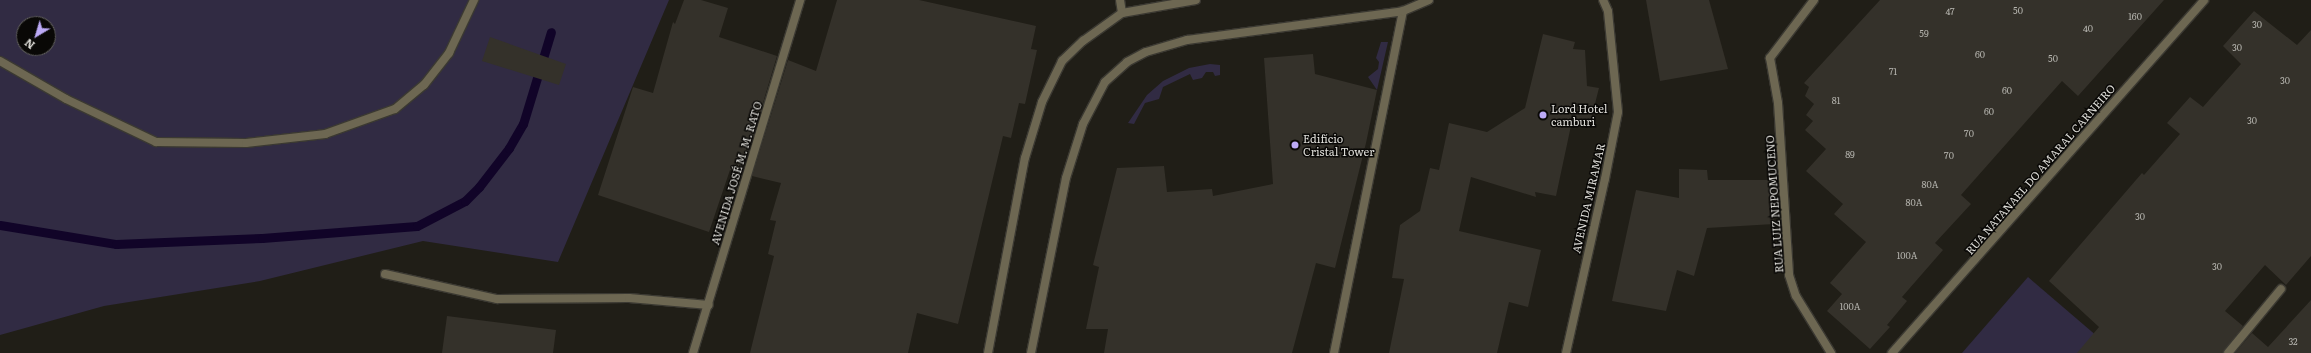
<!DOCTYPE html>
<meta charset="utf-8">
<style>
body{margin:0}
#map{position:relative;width:2311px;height:353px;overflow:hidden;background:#201e17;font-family:Literata,serif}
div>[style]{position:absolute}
.green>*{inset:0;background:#312b43}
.stream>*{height:9px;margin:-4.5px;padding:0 4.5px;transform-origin:4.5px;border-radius:4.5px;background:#110428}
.building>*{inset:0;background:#34312a}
.roads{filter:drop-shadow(1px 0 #3b3932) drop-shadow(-1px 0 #3b3932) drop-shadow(0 1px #3b3932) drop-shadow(0 -1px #3b3932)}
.service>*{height:8px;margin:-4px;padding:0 4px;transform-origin:4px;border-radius:4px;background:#6d6752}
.minor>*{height:8px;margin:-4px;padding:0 4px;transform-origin:4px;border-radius:4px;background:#6d6752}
.tertiary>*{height:8px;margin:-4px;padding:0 4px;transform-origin:4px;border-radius:4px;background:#6d6752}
.dots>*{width:11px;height:11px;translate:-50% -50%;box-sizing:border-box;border:2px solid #090806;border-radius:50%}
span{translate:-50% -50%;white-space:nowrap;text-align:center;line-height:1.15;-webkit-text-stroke:3px #090806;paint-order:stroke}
.number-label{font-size:9px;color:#b5b4ae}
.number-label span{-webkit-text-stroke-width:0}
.poi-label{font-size:11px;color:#e0dfda}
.left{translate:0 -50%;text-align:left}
.street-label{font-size:11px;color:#e0dfda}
.north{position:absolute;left:16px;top:16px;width:40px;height:40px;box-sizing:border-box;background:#090806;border:1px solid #5f5e5b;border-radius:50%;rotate:218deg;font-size:11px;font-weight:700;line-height:16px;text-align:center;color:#e0dfda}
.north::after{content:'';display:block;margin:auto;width:14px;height:18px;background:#bcaaf6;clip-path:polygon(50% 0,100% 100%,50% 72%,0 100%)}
</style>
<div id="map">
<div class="green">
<i style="clip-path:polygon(evenodd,0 0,669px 0,558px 262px,423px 241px,260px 281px,104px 306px,0 335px,0 0,24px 24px,48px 24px,48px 48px,24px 48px,24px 24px)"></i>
<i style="clip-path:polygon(1381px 42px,1388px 42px,1377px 90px,1368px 77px,1378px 69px,1379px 62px,1376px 58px)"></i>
<i style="clip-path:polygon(1210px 64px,1220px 65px,1220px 75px,1215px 76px,1213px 72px,1206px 72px,1202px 78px,1193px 80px,1190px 74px,1163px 87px,1159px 99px,1145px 103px,1134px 124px,1128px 123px,1147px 95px,1163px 81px,1189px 68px)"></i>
<i style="clip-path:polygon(2028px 277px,2098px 337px,2084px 353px,1962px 353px)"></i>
</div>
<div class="stream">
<i style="left:0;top:225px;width:118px;rotate:9.3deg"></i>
<i style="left:116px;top:244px;width:146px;rotate:-2.4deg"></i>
<i style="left:262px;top:238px;width:155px;rotate:-4.4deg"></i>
<i style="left:417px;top:226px;width:54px;rotate:-27.5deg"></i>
<i style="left:465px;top:201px;width:20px;rotate:-45deg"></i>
<i style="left:479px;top:187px;width:49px;rotate:-52.4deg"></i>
<i style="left:509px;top:148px;width:28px;rotate:-60deg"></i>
<i style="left:523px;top:124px;width:96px;rotate:-73.1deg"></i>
</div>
<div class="building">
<i style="clip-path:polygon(684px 0,701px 0,728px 8px,719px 37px,777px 56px,742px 173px,730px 170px,709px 232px,598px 195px,633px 87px,653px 93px,673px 22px,675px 24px)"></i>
<i style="clip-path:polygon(837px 0,919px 0,1036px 26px,1031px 49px,1037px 50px,1025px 104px,1019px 103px,1011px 138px,1003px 136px,958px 324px,917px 313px,908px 353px,750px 353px,774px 256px,768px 254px,776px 221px,770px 220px,781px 183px,752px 176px,788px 60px,816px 71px)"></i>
<i style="clip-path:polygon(1646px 0,1709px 0,1728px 69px,1660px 81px)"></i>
<i style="clip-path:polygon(1880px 0,2164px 0,2078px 96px,2062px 81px,1961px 195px,1971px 204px,1935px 243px,1943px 250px,1902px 297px,1907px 301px,1887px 325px,1890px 327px,1870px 349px,1827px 311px,1842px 294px,1830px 283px,1866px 242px,1834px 214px,1843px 204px,1806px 171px,1826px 149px,1805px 130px,1813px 121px,1806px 115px,1814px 104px,1805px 96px,1809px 87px,1804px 83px)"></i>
<i style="clip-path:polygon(2254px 11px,2297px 45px,2311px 30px,2311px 256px,2286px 285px,2265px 265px,2225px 311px,2243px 326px,2223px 353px,2077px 353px,2099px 327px,2049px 281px,2142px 173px,2144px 175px,2180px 134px,2167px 123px,2190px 97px,2203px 107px,2241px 64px,2223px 46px)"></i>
<i style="clip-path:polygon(1543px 34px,1575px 42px,1573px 49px,1585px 50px,1587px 86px,1599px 88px,1590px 123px,1572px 121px,1556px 196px,1535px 192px,1536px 197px,1471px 177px,1459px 231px,1541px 250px,1528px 307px,1509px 302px,1497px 353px,1389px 353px,1404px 279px,1392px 278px,1400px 225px,1420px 211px,1430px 168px,1439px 170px,1449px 123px,1487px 132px,1525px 108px)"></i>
<i style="clip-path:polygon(490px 37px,566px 64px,559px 85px,482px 61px)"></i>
<i style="clip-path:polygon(1313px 54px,1315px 74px,1377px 90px,1366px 143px,1335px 268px,1316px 263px,1292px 353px,1104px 353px,1108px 329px,1086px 329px,1099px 267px,1093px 265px,1117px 168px,1164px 166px,1167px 192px,1212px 189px,1213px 196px,1273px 184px,1264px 58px)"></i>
<i style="clip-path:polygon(1679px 169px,1707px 170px,1708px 180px,1772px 180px,1774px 224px,1707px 228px,1694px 276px,1677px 270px,1666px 311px,1612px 301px,1636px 190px,1679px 198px)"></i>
<i style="clip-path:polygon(2311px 300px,2311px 353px,2235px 353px,2252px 333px,2268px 347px)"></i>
<i style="clip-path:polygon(447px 316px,556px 330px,553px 353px,442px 353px)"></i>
</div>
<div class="roads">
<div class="service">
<i style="left:0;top:61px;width:76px;rotate:29.9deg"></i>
<i style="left:66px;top:99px;width:100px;rotate:25.5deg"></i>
<i style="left:156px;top:142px;width:90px;rotate:0.6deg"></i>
<i style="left:246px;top:143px;width:80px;rotate:-6.5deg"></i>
<i style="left:325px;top:134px;width:74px;rotate:-19.7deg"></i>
<i style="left:395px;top:109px;width:38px;rotate:-40deg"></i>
<i style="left:424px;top:85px;width:41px;rotate:-52deg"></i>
<i style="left:449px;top:53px;width:59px;rotate:-64.7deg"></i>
<i style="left:385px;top:274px;width:115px;rotate:12.6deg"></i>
<i style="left:497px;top:299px;width:132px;rotate:-0.4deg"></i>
<i style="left:629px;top:298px;width:80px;rotate:5deg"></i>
</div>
<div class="minor">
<i style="left:1120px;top:0;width:13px;rotate:81deg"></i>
<i style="left:1814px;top:0;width:73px;rotate:127.2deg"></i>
<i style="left:1770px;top:58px;width:46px;rotate:79.9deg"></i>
<i style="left:1778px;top:103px;width:172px;rotate:86.3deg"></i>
<i style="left:1789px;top:275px;width:22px;rotate:72deg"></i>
<i style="left:1796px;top:296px;width:67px;rotate:58.4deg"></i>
<i style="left:693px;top:353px;width:369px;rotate:-73.1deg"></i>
<i style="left:1334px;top:353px;width:349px;rotate:-78.6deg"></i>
<i style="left:1566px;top:353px;width:178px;rotate:-77.4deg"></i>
<i style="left:1605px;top:179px;width:68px;rotate:-79deg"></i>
<i style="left:1618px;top:112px;width:101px;rotate:-95.7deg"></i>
<i style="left:1608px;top:11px;width:12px;rotate:-114deg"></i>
<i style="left:1892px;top:353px;width:471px;rotate:-48.5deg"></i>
<i style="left:2228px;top:353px;width:83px;rotate:-50.4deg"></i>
</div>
<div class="tertiary">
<i style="left:988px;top:353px;width:198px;rotate:-79.3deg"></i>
<i style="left:1025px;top:158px;width:59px;rotate:-73.1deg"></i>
<i style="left:1042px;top:102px;width:46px;rotate:-64deg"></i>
<i style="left:1062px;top:61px;width:29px;rotate:-44deg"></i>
<i style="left:1083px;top:41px;width:48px;rotate:-35.7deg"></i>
<i style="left:1122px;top:13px;width:75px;rotate:-10deg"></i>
<i style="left:1031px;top:353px;width:178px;rotate:-78.7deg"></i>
<i style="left:1066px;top:178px;width:57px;rotate:-72.5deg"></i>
<i style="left:1083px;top:124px;width:47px;rotate:-62.4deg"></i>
<i style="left:1105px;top:82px;width:30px;rotate:-42deg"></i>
<i style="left:1127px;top:62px;width:21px;rotate:-28deg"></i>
<i style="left:1146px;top:52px;width:43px;rotate:-16.3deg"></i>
<i style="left:1187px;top:40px;width:218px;rotate:-7.6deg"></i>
<i style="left:1403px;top:11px;width:28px;rotate:-23deg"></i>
</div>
</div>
<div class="dots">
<i style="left:1543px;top:115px;background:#bcaaf6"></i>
<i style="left:1295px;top:145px;background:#bcaaf6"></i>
</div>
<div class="number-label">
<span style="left:2018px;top:10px">50</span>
<span style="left:1950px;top:11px">47</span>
<span style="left:2135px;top:16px">160</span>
<span style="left:2257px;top:24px">30</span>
<span style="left:2088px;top:28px">40</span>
<span style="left:1924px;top:33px">59</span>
<span style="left:2237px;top:47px">30</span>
<span style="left:1980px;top:54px">60</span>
<span style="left:2053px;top:58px">50</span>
<span style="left:1893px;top:71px">71</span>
<span style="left:2285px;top:80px">30</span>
<span style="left:2007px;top:90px">60</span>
<span style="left:1836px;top:100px">81</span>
<span style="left:1989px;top:111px">60</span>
<span style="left:2252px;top:120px">30</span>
<span style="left:1969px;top:133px">70</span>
<span style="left:1850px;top:154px">89</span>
<span style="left:1949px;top:155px">70</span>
<span style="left:1930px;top:184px">80A</span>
<span style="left:1914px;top:202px">80A</span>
<span style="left:2140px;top:216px">30</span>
<span style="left:1907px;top:255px">100A</span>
<span style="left:2217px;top:266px">30</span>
<span style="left:1850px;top:306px">100A</span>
<span style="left:2293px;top:341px">32</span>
</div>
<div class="poi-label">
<span class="left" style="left:1551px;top:115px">Lord Hotel<br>camburi</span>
<span class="left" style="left:1303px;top:145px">Edifício<br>Cristal Tower</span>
</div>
<div class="street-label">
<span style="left:2040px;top:169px;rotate:-49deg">RUA NATANAEL DO AMARAL CARNEIRO</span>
<span style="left:736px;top:173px;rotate:-73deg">AVENIDA JOSÉ M. M. RATO</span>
<span style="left:1588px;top:198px;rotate:-77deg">AVENIDA MIRAMAR</span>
<span style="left:1774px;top:204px;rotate:-94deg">RUA LUIZ NEPOMUCENO</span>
</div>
<div class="north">N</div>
</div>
